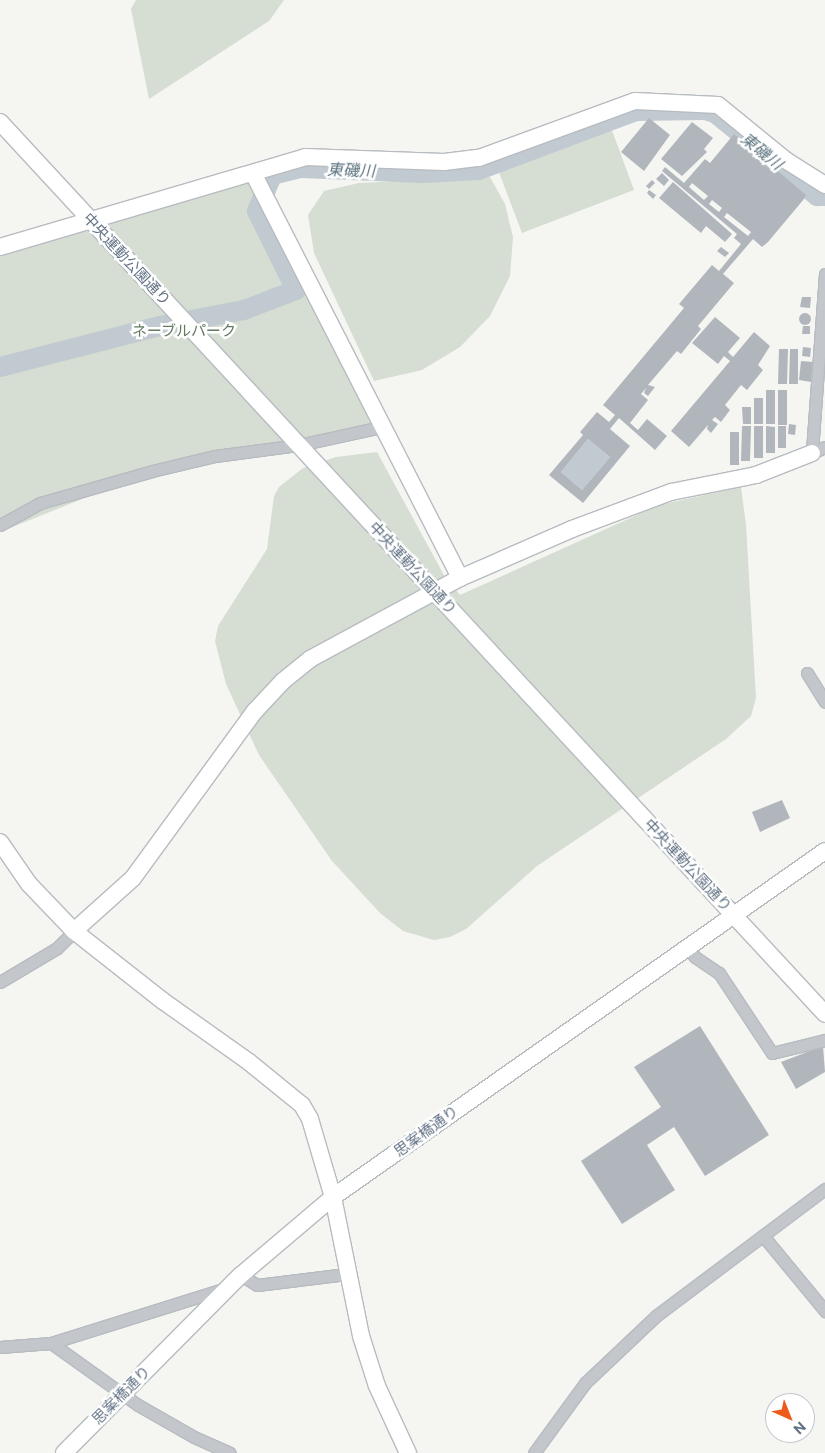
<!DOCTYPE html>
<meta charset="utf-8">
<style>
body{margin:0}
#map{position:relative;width:825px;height:1453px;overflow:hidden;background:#f5f6f2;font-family:Commissioner,"Noto Sans JP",sans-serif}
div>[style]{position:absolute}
.green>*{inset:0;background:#d6ddd2}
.water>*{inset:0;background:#c1cad0}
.river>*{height:20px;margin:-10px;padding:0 10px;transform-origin:10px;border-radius:10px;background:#c1cad0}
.building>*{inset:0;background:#b0b6bc}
.round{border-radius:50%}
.roads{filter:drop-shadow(1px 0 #b7bcc1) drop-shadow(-1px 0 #b7bcc1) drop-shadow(0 1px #b7bcc1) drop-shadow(0 -1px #b7bcc1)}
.street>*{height:11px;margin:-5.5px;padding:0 5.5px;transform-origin:5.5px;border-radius:5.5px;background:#c3c6ca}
.secondary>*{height:16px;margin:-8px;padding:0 8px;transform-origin:8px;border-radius:8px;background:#fff}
span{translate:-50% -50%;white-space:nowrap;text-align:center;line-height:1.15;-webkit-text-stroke:5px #fff;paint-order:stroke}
.street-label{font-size:15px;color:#637385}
.park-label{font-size:15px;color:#657b62}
.water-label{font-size:16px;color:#5f7682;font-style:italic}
.north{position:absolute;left:765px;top:1393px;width:50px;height:50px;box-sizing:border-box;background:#fff;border:1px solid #c1c7ce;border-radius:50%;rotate:136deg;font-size:14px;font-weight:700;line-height:20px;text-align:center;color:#637385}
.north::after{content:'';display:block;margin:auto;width:18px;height:22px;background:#ed5a1a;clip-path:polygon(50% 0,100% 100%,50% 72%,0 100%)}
</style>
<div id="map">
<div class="green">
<i style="clip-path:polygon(136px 0,284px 0,269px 21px,149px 99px,131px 9px)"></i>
<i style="clip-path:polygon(610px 125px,634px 190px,522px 233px,497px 167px)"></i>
<i style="clip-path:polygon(253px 173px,381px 427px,152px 471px,0 532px,0 247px)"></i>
<i style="clip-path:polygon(490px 177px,505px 204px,513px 237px,510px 276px,490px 316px,460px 347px,422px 370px,374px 381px,314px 253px,308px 215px,324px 191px,359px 183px)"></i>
<i style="clip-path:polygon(377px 452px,445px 577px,460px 595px,659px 505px,741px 487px,746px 525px,756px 698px,751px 716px,726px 739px,537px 866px,466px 929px,450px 937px,434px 940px,403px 931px,380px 913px,332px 861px,259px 755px,226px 684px,215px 641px,218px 626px,267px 549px,274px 496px,279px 487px,303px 468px,336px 457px)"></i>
</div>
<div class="water">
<i style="clip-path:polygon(588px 439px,610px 457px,582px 490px,561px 472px)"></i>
</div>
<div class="river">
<i style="left:0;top:367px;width:165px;rotate:-14.4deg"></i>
<i style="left:160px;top:326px;width:86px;rotate:-10.8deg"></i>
<i style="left:244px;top:310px;width:56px;rotate:-21deg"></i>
<i style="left:296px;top:290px;width:88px;rotate:-116.3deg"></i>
<i style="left:257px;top:211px;width:39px;rotate:-67deg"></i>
<i style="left:272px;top:175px;width:29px;rotate:-14deg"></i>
<i style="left:300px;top:168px;width:123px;rotate:2.3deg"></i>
<i style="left:423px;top:173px;width:56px;rotate:-3.1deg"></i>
<i style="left:479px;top:170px;width:168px;rotate:-20.6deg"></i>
<i style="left:636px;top:111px;width:69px;rotate:-0.8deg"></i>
<i style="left:705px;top:110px;width:10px;rotate:17deg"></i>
<i style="left:715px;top:113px;width:132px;rotate:39.1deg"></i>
<i style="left:817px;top:196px;width:8px"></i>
</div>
<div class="building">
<i style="clip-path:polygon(649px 118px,670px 135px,644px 171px,621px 152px)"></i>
<i style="clip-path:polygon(692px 122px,713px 138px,704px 149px,707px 152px,682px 176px,661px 159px)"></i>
<i style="clip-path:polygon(evenodd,734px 134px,806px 195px,804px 199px,768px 242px,762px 247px,753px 239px,723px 274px,734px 283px,698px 326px,701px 329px,681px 354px,677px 351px,648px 385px,655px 387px,648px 396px,644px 393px,646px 388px,641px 394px,648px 400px,630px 423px,638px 430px,647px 419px,667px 436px,655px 450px,619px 418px,610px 429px,630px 446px,583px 503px,549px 475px,583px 435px,580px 432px,597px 412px,609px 422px,615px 415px,603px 405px,684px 308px,679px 304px,712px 265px,719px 271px,741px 244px,734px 238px,737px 234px,662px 171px,665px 167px,684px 183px,705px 159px,710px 163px,734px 134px,692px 183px,708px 196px,704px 200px,689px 187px,692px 183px,734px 134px,712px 200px,722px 208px,719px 212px,709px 204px,712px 200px,734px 134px,727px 213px,751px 232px,748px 236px,724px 217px,727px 213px,734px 134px,588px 439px,610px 457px,582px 490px,561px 472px,588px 439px)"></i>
<i style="clip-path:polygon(662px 173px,669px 180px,664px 186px,656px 179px)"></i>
<i style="clip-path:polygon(652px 180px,655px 183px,649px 189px,646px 186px)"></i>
<i style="clip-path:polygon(673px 182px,732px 234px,725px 242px,706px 226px,701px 233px,659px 198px)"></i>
<i style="clip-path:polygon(649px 190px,656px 195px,653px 199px,647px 193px)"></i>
<i style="clip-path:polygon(721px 247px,729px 253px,725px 257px,717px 251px)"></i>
<i style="clip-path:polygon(802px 297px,811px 297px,810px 308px,800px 307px)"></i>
<i class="round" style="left:799px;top:313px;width:12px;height:12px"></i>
<i style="clip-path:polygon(715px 317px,740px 338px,728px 352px,733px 357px,754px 332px,770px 346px,758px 365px,763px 370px,747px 390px,741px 385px,725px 405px,730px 410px,721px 422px,715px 417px,712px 420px,718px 424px,711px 433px,707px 429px,708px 425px,689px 447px,671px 431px,730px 361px,724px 356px,718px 364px,692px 343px)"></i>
<i style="clip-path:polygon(803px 326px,810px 326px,810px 334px,802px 334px)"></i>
<i style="clip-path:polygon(803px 347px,811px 348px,810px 357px,802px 356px)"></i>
<i style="clip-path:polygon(779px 349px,788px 349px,787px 384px,778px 384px)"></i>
<i style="clip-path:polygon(790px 349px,798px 349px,798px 384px,789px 384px)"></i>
<i style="clip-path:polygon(801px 361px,813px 362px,811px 382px,799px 380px)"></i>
<i style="clip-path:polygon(766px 390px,775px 390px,775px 424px,766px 424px)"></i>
<i style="clip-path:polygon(778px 390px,787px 390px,787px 425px,778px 425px)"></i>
<i style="clip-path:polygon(754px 398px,763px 398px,763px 424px,754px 424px)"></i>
<i style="clip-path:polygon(742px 407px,751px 407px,751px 424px,743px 424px)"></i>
<i style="clip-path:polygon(789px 424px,796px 425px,795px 435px,788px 434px)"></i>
<i style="clip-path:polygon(742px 426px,751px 426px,750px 461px,741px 461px)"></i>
<i style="clip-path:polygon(754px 426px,763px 426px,763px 458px,754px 458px)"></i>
<i style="clip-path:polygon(766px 426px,775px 427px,775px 453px,766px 453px)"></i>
<i style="clip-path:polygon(778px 426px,786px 426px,786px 448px,778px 448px)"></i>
<i style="clip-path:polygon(730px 432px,739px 432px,739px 465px,730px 465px)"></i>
<i style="clip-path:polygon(782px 800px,790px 818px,760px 832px,752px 812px)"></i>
<i style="clip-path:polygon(700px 1026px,769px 1135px,705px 1176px,674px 1127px,647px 1145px,675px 1190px,622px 1224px,581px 1161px,661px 1107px,634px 1067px)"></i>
<i style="clip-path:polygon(823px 1046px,825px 1072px,796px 1089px,781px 1062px)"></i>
</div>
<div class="roads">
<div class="street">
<i style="left:825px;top:274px;width:179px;rotate:94.2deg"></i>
<i style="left:812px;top:453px;width:14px;rotate:-25deg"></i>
<i style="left:0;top:525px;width:46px;rotate:-28.8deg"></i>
<i style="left:40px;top:503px;width:116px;rotate:-15.9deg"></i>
<i style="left:152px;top:471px;width:65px;rotate:-13.4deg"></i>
<i style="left:215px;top:456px;width:85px;rotate:-7.5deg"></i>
<i style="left:299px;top:445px;width:84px;rotate:-12.4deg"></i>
<i style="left:807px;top:673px;width:34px;rotate:58deg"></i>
<i style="left:687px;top:947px;width:13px;rotate:51deg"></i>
<i style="left:695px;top:957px;width:29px;rotate:34deg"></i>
<i style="left:719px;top:973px;width:96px;rotate:56.5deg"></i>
<i style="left:772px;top:1053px;width:55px;rotate:-13.8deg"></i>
<i style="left:0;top:982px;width:66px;rotate:-30.8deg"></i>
<i style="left:57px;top:948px;width:24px;rotate:-45deg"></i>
<i style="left:764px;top:1237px;width:96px;rotate:50.5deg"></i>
<i style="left:241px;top:1275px;width:19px;rotate:32deg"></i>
<i style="left:257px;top:1285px;width:90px;rotate:-7deg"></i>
<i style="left:51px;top:1343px;width:183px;rotate:-17.4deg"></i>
<i style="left:0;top:1347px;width:51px;rotate:-4.5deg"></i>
<i style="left:51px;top:1343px;width:107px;rotate:35.5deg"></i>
<i style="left:138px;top:1405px;width:64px;rotate:29.7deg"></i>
<i style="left:194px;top:1437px;width:39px;rotate:24deg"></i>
<i style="left:534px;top:1453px;width:87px;rotate:-53.9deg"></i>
<i style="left:585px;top:1383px;width:99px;rotate:-43.4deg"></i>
<i style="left:657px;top:1315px;width:210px;rotate:-36.9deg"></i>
</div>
<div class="secondary">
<i style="left:0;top:122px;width:1215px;rotate:47.23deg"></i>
<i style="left:253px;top:173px;width:455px;rotate:62.9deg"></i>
<i style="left:0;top:247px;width:318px;rotate:-16.4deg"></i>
<i style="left:305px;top:157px;width:139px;rotate:2.1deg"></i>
<i style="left:444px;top:162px;width:35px;rotate:-7deg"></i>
<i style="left:479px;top:158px;width:166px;rotate:-20.1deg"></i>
<i style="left:635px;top:101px;width:83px;rotate:2.8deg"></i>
<i style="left:718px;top:105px;width:89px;rotate:39.1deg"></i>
<i style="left:787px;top:161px;width:45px;rotate:32.3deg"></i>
<i style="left:0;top:842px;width:51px;rotate:55.4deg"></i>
<i style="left:29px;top:884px;width:65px;rotate:46.2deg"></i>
<i style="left:74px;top:931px;width:113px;rotate:38.2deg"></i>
<i style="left:163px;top:1001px;width:105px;rotate:35.3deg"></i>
<i style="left:249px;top:1062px;width:68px;rotate:39.1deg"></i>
<i style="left:302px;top:1105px;width:16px;rotate:60deg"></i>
<i style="left:310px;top:1119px;width:81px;rotate:73.6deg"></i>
<i style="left:333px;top:1197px;width:142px;rotate:78.6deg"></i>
<i style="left:361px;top:1336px;width:52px;rotate:72.3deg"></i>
<i style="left:377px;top:1386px;width:74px;rotate:65.2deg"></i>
<i style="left:74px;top:931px;width:79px;rotate:-41.9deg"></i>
<i style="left:133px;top:878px;width:207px;rotate:-53.9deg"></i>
<i style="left:255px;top:711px;width:41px;rotate:-47deg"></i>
<i style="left:283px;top:681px;width:35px;rotate:-39deg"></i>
<i style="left:310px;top:659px;width:170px;rotate:-28.4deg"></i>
<i style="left:460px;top:578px;width:122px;rotate:-23.6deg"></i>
<i style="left:572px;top:529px;width:106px;rotate:-20.5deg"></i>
<i style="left:671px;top:492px;width:87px;rotate:-11.3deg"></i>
<i style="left:756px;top:475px;width:60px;rotate:-21.4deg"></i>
<i style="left:64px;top:1453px;width:251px;rotate:-45.2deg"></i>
<i style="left:241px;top:1275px;width:121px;rotate:-40.3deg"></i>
<i style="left:333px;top:1197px;width:601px;rotate:-35.12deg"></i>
</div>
</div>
<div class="street-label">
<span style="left:127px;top:259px;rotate:47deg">中央運動公園通り</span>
<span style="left:413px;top:568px;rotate:47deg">中央運動公園通り</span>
<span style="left:688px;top:865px;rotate:47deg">中央運動公園通り</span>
<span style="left:426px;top:1131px;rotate:-36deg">思案橋通り</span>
<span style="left:121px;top:1395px;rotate:-45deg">思案橋通り</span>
</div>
<div class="park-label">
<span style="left:184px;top:331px">ネーブルパーク</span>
</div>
<div class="water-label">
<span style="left:762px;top:151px;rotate:39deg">東磯川</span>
<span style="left:351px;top:170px;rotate:2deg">東磯川</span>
</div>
<div class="north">N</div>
</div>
